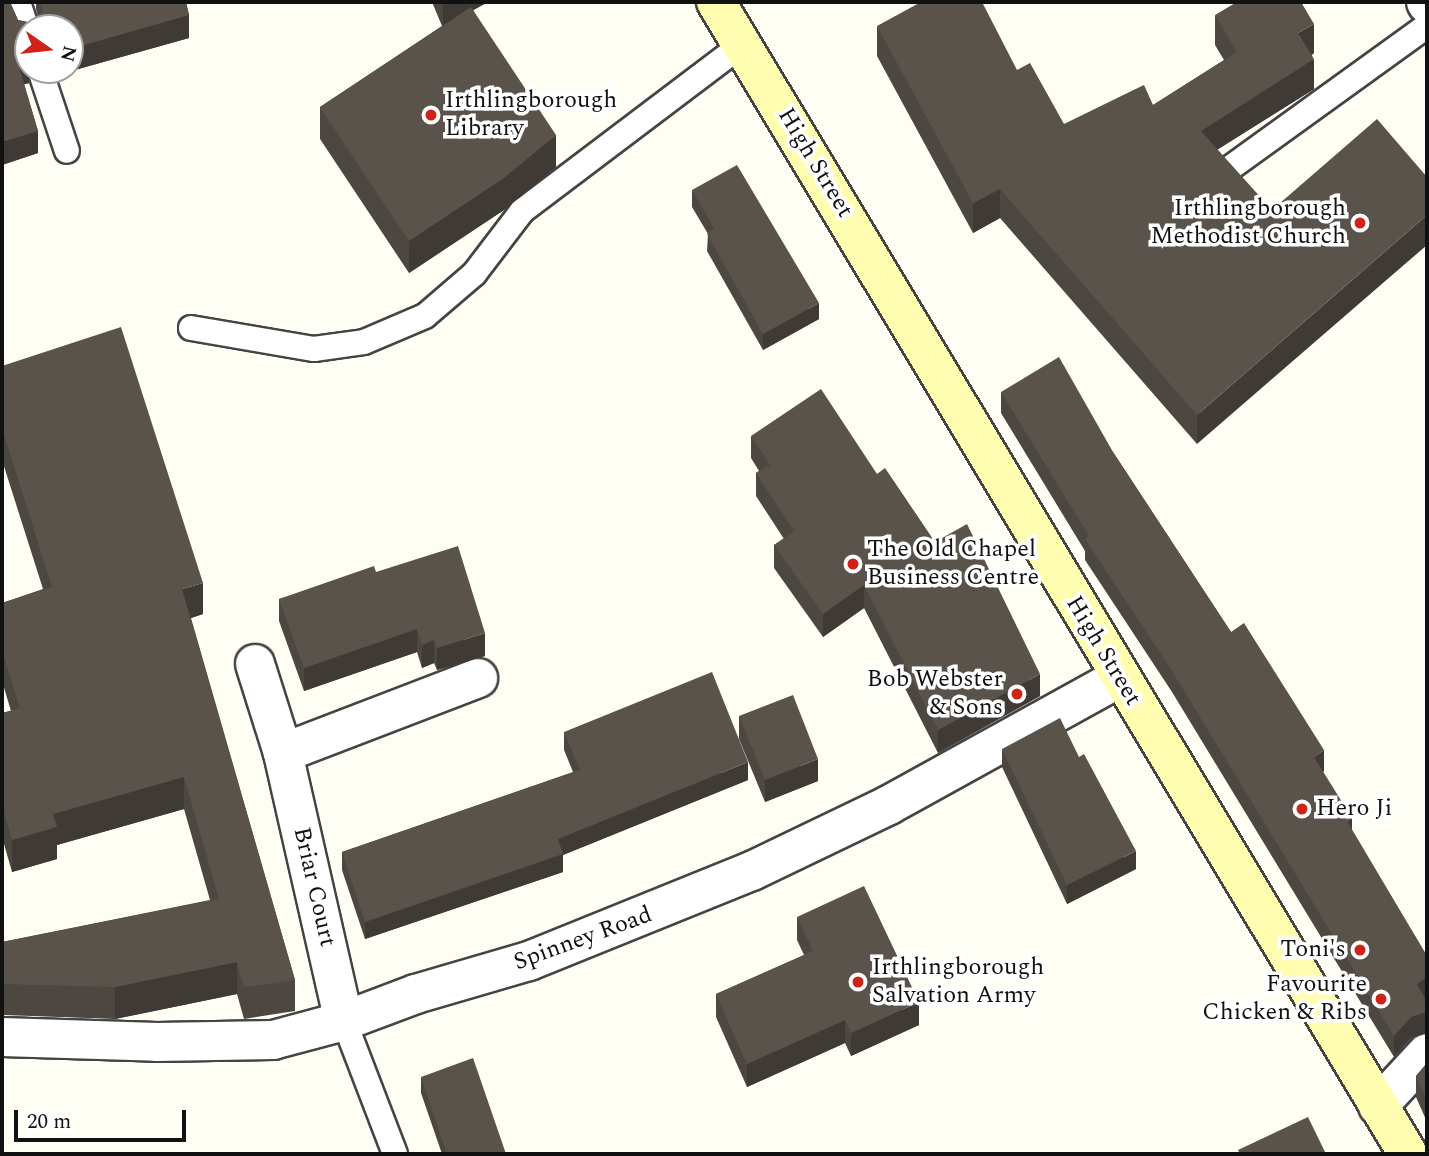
<!DOCTYPE html>
<style>
body{margin:0}
#map{position:relative;width:1429px;height:1156px;overflow:hidden;background:#fffef4;font-family:Spectral,serif}
div>[style]{position:absolute}
.roads{filter:drop-shadow(2px 0 #444) drop-shadow(-2px 0 #444) drop-shadow(0 2px #444) drop-shadow(0 -2px #444)}
.service>*{height:24px;margin:-12px;padding:0 12px;transform-origin:12px;border-radius:12px;background:#fff}
.minor>*{height:38px;margin:-19px;padding:0 19px;transform-origin:19px;border-radius:19px;background:#fff}
.secondary>*{height:38px;margin:-19px;padding:0 19px;transform-origin:19px;border-radius:19px;background:#fffdaf}
.wall>*{inset:0;background:#4d4741}
.shaded-wall>*{inset:0;background:#3f3a35}
.building>*{inset:0;background:#5a534c}
.dots>*{width:19px;height:19px;translate:-50% -50%;box-sizing:border-box;border:4px solid #fff;border-radius:50%}
span{translate:-50% -50%;white-space:nowrap;text-align:center;line-height:1.15;-webkit-text-stroke:7px #fff;paint-order:stroke}
.poi-label{font-size:24px;color:#111}
.left{translate:0 -50%;text-align:left}
.right{translate:-100% -50%;text-align:right}
.street-label{font-size:24px;color:#111}
.frame{position:absolute;inset:0;border:4px solid #111;pointer-events:none}
.north{position:absolute;left:14px;top:14px;width:70px;height:70px;box-sizing:border-box;background:#fff;border:2px solid #a0a0a0;border-radius:50%;rotate:104deg;font-size:19px;font-weight:700;line-height:28px;text-align:center;color:#111}
.north::after{content:'';display:block;margin:auto;width:24px;height:32px;background:#cf221b;clip-path:polygon(50% 0,100% 100%,50% 72%,0 100%)}
.scale{position:absolute;left:14px;top:1110px;width:172px;height:32px;box-sizing:border-box;border:4px solid #111;border-top:0;padding-left:9px;font-size:21px;line-height:24px;white-space:nowrap;color:#111;-webkit-text-stroke:5px #fff;paint-order:stroke}
</style>
<div id="map">
<div class="roads">
<div class="service">
<i style="left:18px;top:2px;width:32px;rotate:72deg"></i>
<i style="left:40px;top:70px;width:85px;rotate:71.6deg"></i>
<i style="left:1230px;top:168px;width:243px;rotate:-35.8deg"></i>
<i style="left:191px;top:328px;width:125px;rotate:9.7deg"></i>
<i style="left:314px;top:349px;width:50px;rotate:-8deg"></i>
<i style="left:364px;top:342px;width:66px;rotate:-23.1deg"></i>
<i style="left:425px;top:316px;width:65px;rotate:-40.6deg"></i>
<i style="left:474px;top:274px;width:79px;rotate:-52.7deg"></i>
<i style="left:522px;top:211px;width:278px;rotate:-37.1deg"></i>
<i style="left:344px;top:1021px;width:142px;rotate:69deg"></i>
</div>
<div class="minor">
<i style="left:1426px;top:2px;width:2px;rotate:63deg"></i>
<i style="left:255px;top:664px;width:93px;rotate:72.5deg"></i>
<i style="left:283px;top:753px;width:275px;rotate:77.2deg"></i>
<i style="left:283px;top:753px;width:209px;rotate:-21deg"></i>
<i style="left:2px;top:1037px;width:155px;rotate:1.8deg"></i>
<i style="left:157px;top:1042px;width:116px;rotate:-1deg"></i>
<i style="left:273px;top:1040px;width:73px;rotate:-15deg"></i>
<i style="left:344px;top:1021px;width:77px;rotate:-20.6deg"></i>
<i style="left:416px;top:994px;width:118px;rotate:-16.3deg"></i>
<i style="left:529px;top:961px;width:240px;rotate:-22deg"></i>
<i style="left:752px;top:871px;width:152px;rotate:-25.7deg"></i>
<i style="left:889px;top:805px;width:263px;rotate:-28.9deg"></i>
<i style="left:1378px;top:1106px;width:72px;rotate:-47.2deg"></i>
</div>
<div class="secondary">
<i style="left:716px;top:2px;width:1344px;rotate:59.01deg"></i>
</div>
</div>
<div class="wall">
<i style="clip-path:polygon(2px 2px,10px 2px,18px 20px,32px 23px,38px 17px,36px 9px,36px 2px,186px 2px,189px 15px,189px 38px,57px 75px,54px 70px,70px 70px,70px 28px,28px 28px,29px 83px,24px 84px,38px 131px,38px 153px,2px 165px)"></i>
<i style="clip-path:polygon(432px 2px,488px 2px,473px 10px,556px 167px,504px 210px,409px 273px,320px 139px,320px 107px,442px 26px)"></i>
<i style="clip-path:polygon(1215px 15px,1314px 53px,1312px 55px,1314px 89px,1218px 149px,1197px 444px,1000px 218px,973px 233px,877px 56px,877px 26px,1017px 70px,1064px 124px,1153px 105px,1224px 60px,1215px 45px)"></i>
<i style="clip-path:polygon(692px 190px,819px 319px,763px 350px,707px 251px,708px 234px,692px 207px)"></i>
<i style="clip-path:polygon(2px 366px,203px 614px,191px 618px,295px 980px,295px 1011px,244px 1019px,237px 994px,115px 1019px,3px 1015px,2px 942px,210px 900px,184px 809px,57px 845px,57px 859px,12px 872px,2px 837px,2px 713px,11px 711px,2px 681px,2px 603px,43px 589px,2px 460px)"></i>
<i style="clip-path:polygon(1001px 392px,1113px 452px,1231px 632px,1324px 771px,1323px 772px,1352px 831px,1427px 956px,1427px 998px,1426px 999px,1427px 1002px,1427px 1033px,1411px 1038px,1394px 1057px,1172px 692px,1085px 560px,1085px 551px,1001px 413px)"></i>
<i style="clip-path:polygon(751px 436px,877px 474px,1040px 696px,938px 753px,864px 608px,823px 637px,774px 568px,774px 545px,784px 539px,756px 496px,756px 473px,759px 471px,751px 458px)"></i>
<i style="clip-path:polygon(376px 572px,485px 656px,437px 670px,434px 663px,422px 668px,417px 652px,304px 691px,279px 621px,279px 599px)"></i>
<i style="clip-path:polygon(739px 716px,818px 781px,765px 802px,739px 739px)"></i>
<i style="clip-path:polygon(564px 732px,748px 780px,563px 855px,563px 872px,365px 939px,342px 870px,342px 852px,573px 772px,564px 750px)"></i>
<i style="clip-path:polygon(1002px 749px,1136px 869px,1067px 904px,1002px 767px)"></i>
<i style="clip-path:polygon(797px 917px,919px 1025px,851px 1056px,845px 1043px,747px 1087px,716px 1017px,716px 994px,804px 955px,797px 940px)"></i>
<i style="clip-path:polygon(1427px 1063px,1427px 1122px,1416px 1097px,1416px 1076px)"></i>
<i style="clip-path:polygon(421px 1077px,506px 1154px,442px 1154px,421px 1093px)"></i>
</div>
<div class="shaded-wall">
<i style="clip-path:polygon(448px 2px,488px 2px,443px 27px,443px 5px)"></i>
<i style="clip-path:polygon(189px 15px,189px 38px,57px 75px,57px 70px,70px 70px,70px 49px)"></i>
<i style="clip-path:polygon(1314px 24px,1314px 53px,1298px 63px,1298px 33px)"></i>
<i style="clip-path:polygon(1314px 59px,1314px 89px,1201px 160px,1201px 131px)"></i>
<i style="clip-path:polygon(28px 61px,29px 83px,18px 86px,18px 63px)"></i>
<i style="clip-path:polygon(38px 131px,38px 153px,2px 165px,2px 142px)"></i>
<i style="clip-path:polygon(556px 135px,556px 167px,504px 210px,409px 273px,409px 241px)"></i>
<i style="clip-path:polygon(1000px 189px,1000px 218px,973px 233px,973px 203px)"></i>
<i style="clip-path:polygon(1427px 215px,1427px 245px,1197px 444px,1197px 415px)"></i>
<i style="clip-path:polygon(819px 303px,819px 319px,763px 350px,763px 334px)"></i>
<i style="clip-path:polygon(203px 583px,203px 614px,182px 621px,182px 589px)"></i>
<i style="clip-path:polygon(864px 585px,864px 608px,823px 637px,823px 614px)"></i>
<i style="clip-path:polygon(417px 629px,417px 652px,304px 691px,304px 668px)"></i>
<i style="clip-path:polygon(485px 633px,485px 656px,437px 670px,437px 648px)"></i>
<i style="clip-path:polygon(434px 640px,434px 663px,422px 668px,422px 645px)"></i>
<i style="clip-path:polygon(1040px 674px,1040px 696px,938px 753px,938px 730px)"></i>
<i style="clip-path:polygon(1324px 750px,1324px 771px,1314px 777px,1314px 757px)"></i>
<i style="clip-path:polygon(818px 759px,818px 781px,765px 802px,765px 780px)"></i>
<i style="clip-path:polygon(748px 762px,748px 780px,563px 855px,563px 872px,365px 939px,365px 922px,558px 839px)"></i>
<i style="clip-path:polygon(184px 777px,184px 809px,57px 845px,57px 859px,12px 872px,12px 840px,53px 814px)"></i>
<i style="clip-path:polygon(1352px 818px,1352px 839px,1347px 821px)"></i>
<i style="clip-path:polygon(1136px 851px,1136px 869px,1067px 904px,1067px 885px)"></i>
<i style="clip-path:polygon(237px 962px,237px 994px,115px 1019px,115px 987px)"></i>
<i style="clip-path:polygon(1427px 977px,1427px 998px,1417px 1005px,1417px 984px)"></i>
<i style="clip-path:polygon(3px 983px,3px 1015px,2px 1016px,2px 984px)"></i>
<i style="clip-path:polygon(919px 1002px,919px 1025px,851px 1056px,851px 1033px)"></i>
<i style="clip-path:polygon(1427px 1012px,1427px 1033px,1411px 1038px,1394px 1057px,1394px 1036px,1411px 1017px)"></i>
<i style="clip-path:polygon(845px 1020px,845px 1043px,747px 1087px,747px 1064px)"></i>
</div>
<div class="building">
<i style="clip-path:polygon(2px 2px,10px 2px,18px 20px,32px 23px,43px 11px,40px 2px,186px 2px,189px 15px,70px 49px,70px 28px,28px 28px,28px 61px,18px 63px,38px 131px,2px 142px)"></i>
<i style="clip-path:polygon(921px 2px,982px 2px,1017px 70px,1030px 63px,1064px 124px,1144px 85px,1153px 105px,1237px 52px,1215px 15px,1237px 2px,1301px 2px,1314px 24px,1298px 33px,1314px 59px,1201px 131px,1272px 210px,1377px 119px,1427px 177px,1427px 215px,1197px 415px,1000px 189px,973px 203px,877px 26px)"></i>
<i style="clip-path:polygon(471px 7px,556px 135px,504px 178px,409px 241px,320px 107px)"></i>
<i style="clip-path:polygon(737px 165px,819px 303px,763px 334px,707px 234px,714px 228px,692px 190px)"></i>
<i style="clip-path:polygon(121px 327px,203px 583px,182px 589px,295px 980px,244px 987px,237px 962px,115px 987px,2px 984px,2px 942px,219px 899px,184px 777px,53px 814px,57px 827px,12px 840px,2px 805px,2px 713px,20px 708px,2px 650px,2px 603px,52px 587px,2px 428px,2px 366px)"></i>
<i style="clip-path:polygon(1059px 357px,1113px 452px,1231px 632px,1244px 623px,1324px 750px,1314px 757px,1352px 818px,1347px 821px,1427px 956px,1427px 977px,1417px 984px,1427px 1002px,1427px 1012px,1411px 1017px,1394px 1036px,1172px 671px,1085px 539px,1089px 536px,1001px 392px)"></i>
<i style="clip-path:polygon(821px 389px,877px 474px,885px 468px,935px 542px,967px 524px,1040px 674px,938px 730px,864px 585px,823px 614px,774px 545px,794px 531px,756px 473px,770px 465px,751px 436px)"></i>
<i style="clip-path:polygon(458px 546px,485px 633px,437px 648px,434px 640px,422px 645px,417px 629px,304px 668px,279px 599px,374px 566px,376px 572px)"></i>
<i style="clip-path:polygon(712px 672px,748px 762px,558px 839px,563px 854px,365px 922px,342px 852px,580px 770px,564px 732px)"></i>
<i style="clip-path:polygon(793px 695px,818px 759px,765px 780px,739px 716px)"></i>
<i style="clip-path:polygon(1060px 718px,1079px 757px,1084px 754px,1136px 851px,1067px 885px,1002px 749px)"></i>
<i style="clip-path:polygon(864px 886px,919px 1002px,851px 1033px,845px 1020px,747px 1064px,716px 994px,813px 951px,797px 917px)"></i>
<i style="clip-path:polygon(473px 1058px,506px 1154px,447px 1154px,421px 1077px)"></i>
<i style="clip-path:polygon(1427px 1063px,1427px 1101px,1416px 1076px)"></i>
<i style="clip-path:polygon(1308px 1117px,1326px 1154px,1240px 1154px,1238px 1150px)"></i>
</div>
<div class="dots">
<i style="left:431px;top:115px;background:#cf221b"></i>
<i style="left:1360px;top:223px;background:#cf221b"></i>
<i style="left:853px;top:564px;background:#cf221b"></i>
<i style="left:1017px;top:694px;background:#cf221b"></i>
<i style="left:1302px;top:809px;background:#cf221b"></i>
<i style="left:1360px;top:950px;background:#cf221b"></i>
<i style="left:858px;top:982px;background:#cf221b"></i>
<i style="left:1381px;top:999px;background:#cf221b"></i>
</div>
<div class="poi-label">
<span class="left" style="left:445px;top:115px">Irthlingborough<br>Library</span>
<span class="right" style="left:1346px;top:223px">Irthlingborough<br>Methodist Church</span>
<span class="left" style="left:867px;top:564px">The Old Chapel<br>Business Centre</span>
<span class="right" style="left:1003px;top:694px">Bob Webster<br>&amp; Sons</span>
<span class="left" style="left:1316px;top:809px">Hero Ji</span>
<span class="right" style="left:1346px;top:950px">Toni's</span>
<span class="left" style="left:872px;top:982px">Irthlingborough<br>Salvation Army</span>
<span class="right" style="left:1367px;top:999px">Favourite<br>Chicken &amp; Ribs</span>
</div>
<div class="street-label">
<span style="left:815px;top:163px;rotate:59deg">High Street</span>
<span style="left:1103px;top:651px;rotate:59deg">High Street</span>
<span style="left:314px;top:887px;rotate:77deg">Briar Court</span>
<span style="left:583px;top:939px;rotate:-20deg">Spinney Road</span>
</div>
<div class="frame"></div>
<div class="north">N</div>
<div class="scale">20 m</div>
</div>
